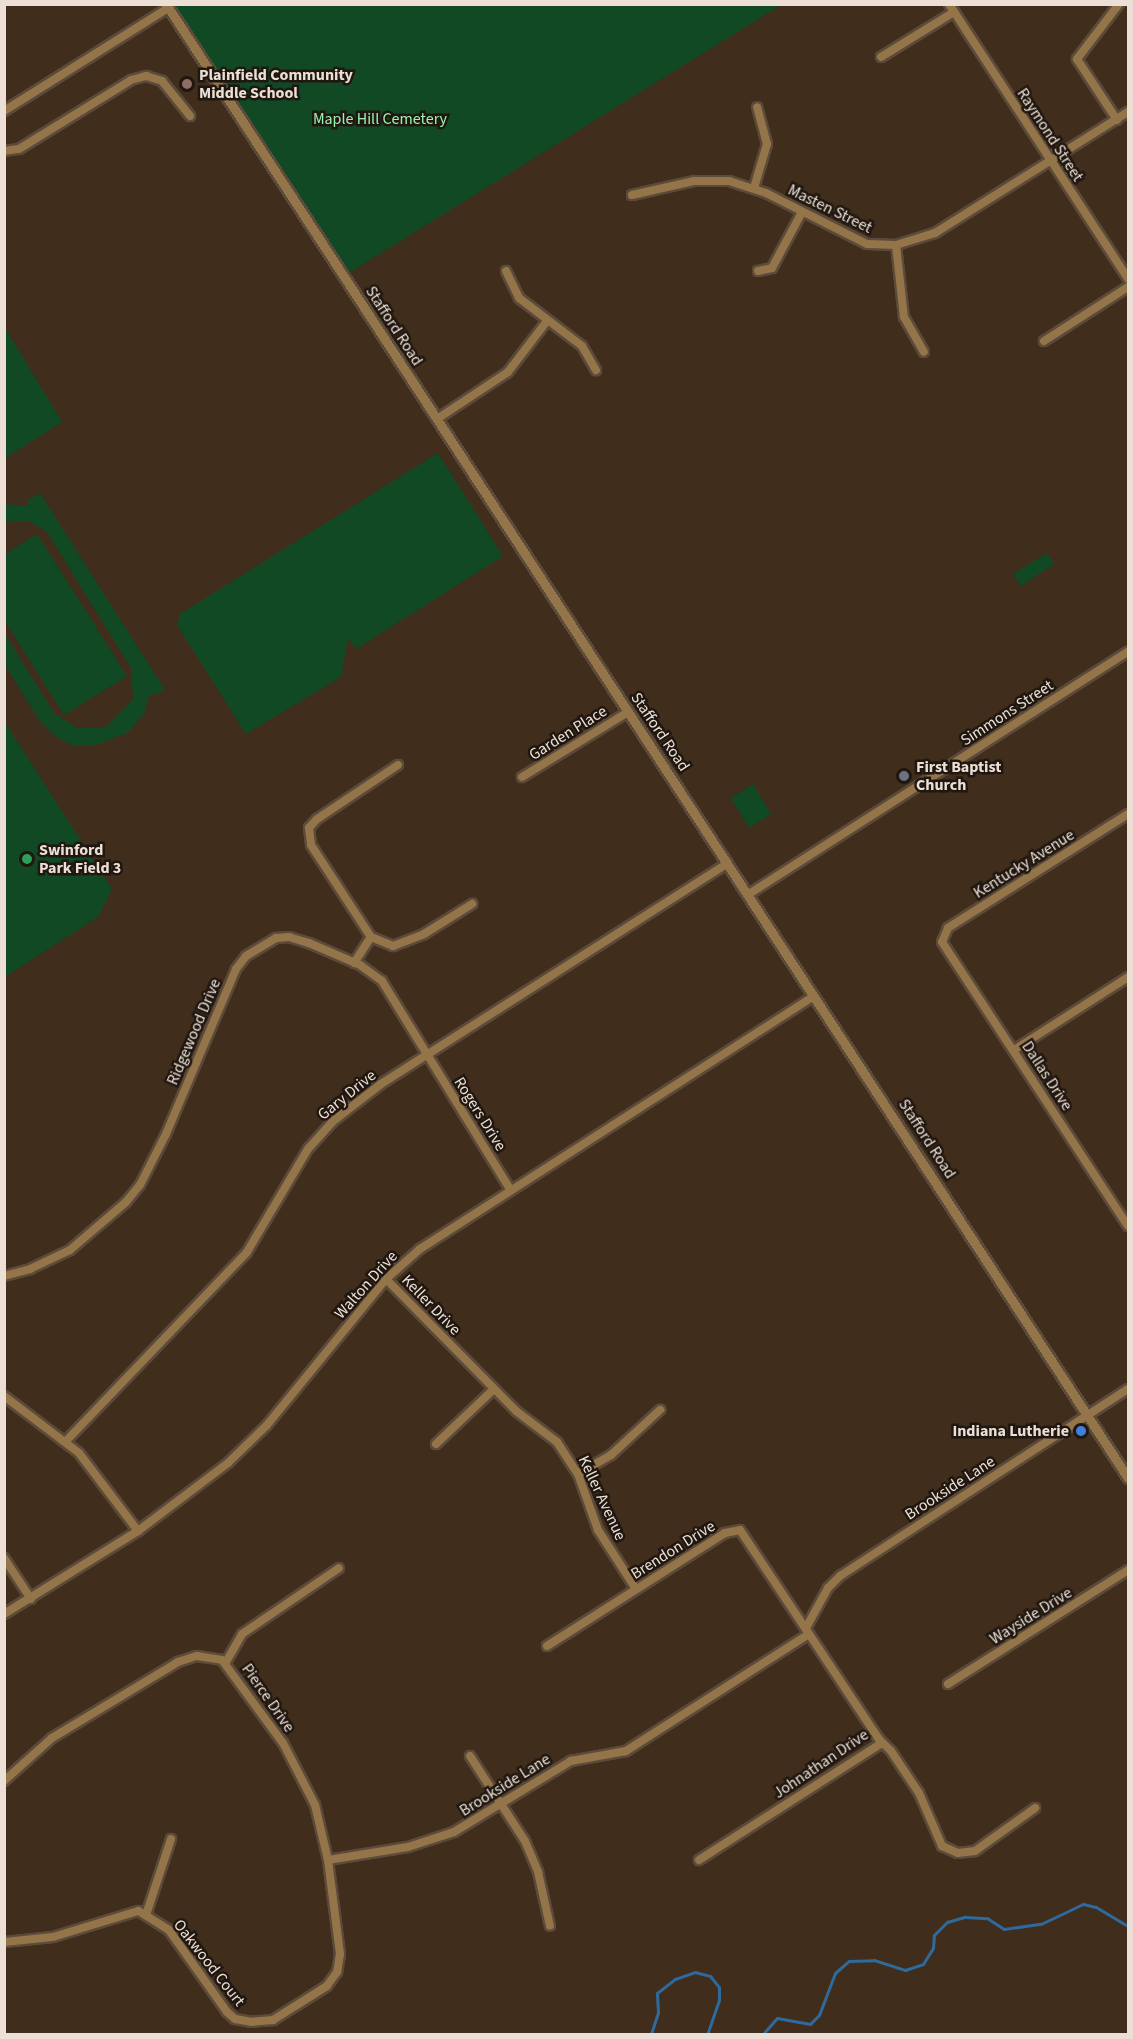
<!DOCTYPE html>
<style>
body{margin:0}
#map{position:relative;width:1133px;height:2039px;overflow:hidden;background:#402d1c;font-family:"Source Sans 3",sans-serif}
div>[style]{position:absolute}
.green>*{inset:0;background:#114925}
.stream>*{height:3px;margin:-1.5px;padding:0 1.5px;transform-origin:1.5px;border-radius:1.5px;background:#2e6a9b}
.roads{filter:drop-shadow(2px 0 #5c4a3a) drop-shadow(-2px 0 #5c4a3a) drop-shadow(0 2px #5c4a3a) drop-shadow(0 -2px #5c4a3a)}
.minor>*{height:8px;margin:-4px;padding:0 4px;transform-origin:4px;border-radius:4px;background:#947549}
.tertiary>*{height:9px;margin:-4.5px;padding:0 4.5px;transform-origin:4.5px;border-radius:4.5px;background:#947549}
.dots>*{width:16px;height:16px;translate:-50% -50%;box-sizing:border-box;border:3px solid #201710;border-radius:50%}
span{translate:-50% -50%;white-space:nowrap;text-align:center;line-height:1.15;-webkit-text-stroke:5px #201710;paint-order:stroke}
.poi-label{font-size:16px;color:#ece0d6;font-weight:700}
.left{translate:0 -50%;text-align:left}
.right{translate:-100% -50%;text-align:right}
.park-label{font-size:16px;color:#98f4af}
.street-label{font-size:16px;color:#ece0d6}
.frame{position:absolute;inset:0;border:6px solid #ece0d6;pointer-events:none}
</style>
<div id="map">
<div class="green">
<i style="clip-path:polygon(167px 5px,781px 5px,344px 276px)"></i>
<i style="clip-path:polygon(5px 328px,62px 422px,5px 458px,4px 458px)"></i>
<i style="clip-path:polygon(438px 453px,503px 556px,356px 649px,348px 638px,341px 677px,246px 734px,177px 625px,180px 614px)"></i>
<i style="clip-path:polygon(40px 493px,165px 690px,148px 697px,145px 712px,129px 732px,94px 746px,75px 746px,57px 738px,41px 723px,5px 665px,5px 634px,54px 713px,77px 728px,106px 727px,133px 699px,131px 668px,47px 532px,30px 522px,5px 521px,5px 504px,29px 506px,27px 501px)"></i>
<i style="clip-path:polygon(37px 534px,127px 676px,64px 715px,5px 621px,5px 554px)"></i>
<i style="clip-path:polygon(1047px 553px,1054px 564px,1021px 586px,1013px 574px)"></i>
<i style="clip-path:polygon(4px 721px,112px 889px,98px 917px,5px 977px)"></i>
<i style="clip-path:polygon(753px 784px,771px 814px,749px 828px,731px 798px)"></i>
</div>
<div class="stream">
<i style="left:651px;top:2034px;width:22px;rotate:-72deg"></i>
<i style="left:658px;top:2013px;width:20px;rotate:-93deg"></i>
<i style="left:657px;top:1993px;width:23px;rotate:-38deg"></i>
<i style="left:675px;top:1979px;width:21px;rotate:-19deg"></i>
<i style="left:695px;top:1972px;width:16px;rotate:15deg"></i>
<i style="left:710px;top:1976px;width:14px;rotate:51deg"></i>
<i style="left:719px;top:1987px;width:13px;rotate:90deg"></i>
<i style="left:719px;top:2000px;width:36px;rotate:109deg"></i>
<i style="left:763px;top:2034px;width:21px;rotate:-49deg"></i>
<i style="left:777px;top:2018px;width:34px;rotate:10deg"></i>
<i style="left:810px;top:2024px;width:13px;rotate:-45deg"></i>
<i style="left:819px;top:2015px;width:45px;rotate:-69.1deg"></i>
<i style="left:835px;top:1973px;width:18px;rotate:-41deg"></i>
<i style="left:849px;top:1961px;width:25px;rotate:-2deg"></i>
<i style="left:874px;top:1960px;width:33px;rotate:18deg"></i>
<i style="left:905px;top:1970px;width:19px;rotate:-18deg"></i>
<i style="left:923px;top:1964px;width:19px;rotate:-58deg"></i>
<i style="left:933px;top:1948px;width:13px;rotate:-86deg"></i>
<i style="left:934px;top:1935px;width:18px;rotate:-45deg"></i>
<i style="left:947px;top:1922px;width:19px;rotate:-16deg"></i>
<i style="left:965px;top:1917px;width:22px;rotate:3deg"></i>
<i style="left:987px;top:1918px;width:20px;rotate:33deg"></i>
<i style="left:1004px;top:1929px;width:37px;rotate:-8deg"></i>
<i style="left:1041px;top:1924px;width:47px;rotate:-25.5deg"></i>
<i style="left:1083px;top:1904px;width:13px;rotate:13deg"></i>
<i style="left:1096px;top:1907px;width:37px;rotate:31deg"></i>
</div>
<div class="roads">
<div class="minor">
<i style="left:949px;top:4px;width:328px;rotate:56.9deg"></i>
<i style="left:881px;top:57px;width:86px;rotate:-31.7deg"></i>
<i style="left:4px;top:111px;width:194px;rotate:-32.1deg"></i>
<i style="left:1117px;top:120px;width:73px;rotate:-123.3deg"></i>
<i style="left:1077px;top:59px;width:69px;rotate:-52.6deg"></i>
<i style="left:4px;top:151px;width:15px;rotate:-8deg"></i>
<i style="left:19px;top:149px;width:132px;rotate:-31.6deg"></i>
<i style="left:131px;top:80px;width:16px;rotate:-15deg"></i>
<i style="left:146px;top:76px;width:17px;rotate:17deg"></i>
<i style="left:162px;top:81px;width:45px;rotate:51.3deg"></i>
<i style="left:754px;top:188px;width:46px;rotate:-73.5deg"></i>
<i style="left:767px;top:144px;width:38px;rotate:-105deg"></i>
<i style="left:632px;top:195px;width:64px;rotate:-12.7deg"></i>
<i style="left:694px;top:181px;width:35px"></i>
<i style="left:729px;top:181px;width:39px;rotate:18deg"></i>
<i style="left:766px;top:193px;width:113px;rotate:26.8deg"></i>
<i style="left:867px;top:244px;width:29px;rotate:2deg"></i>
<i style="left:896px;top:245px;width:41px;rotate:-17.1deg"></i>
<i style="left:935px;top:233px;width:228px;rotate:-32.1deg"></i>
<i style="left:896px;top:245px;width:72px;rotate:83.7deg"></i>
<i style="left:904px;top:317px;width:40px;rotate:60.3deg"></i>
<i style="left:506px;top:271px;width:30px;rotate:64deg"></i>
<i style="left:519px;top:298px;width:79px;rotate:37.3deg"></i>
<i style="left:582px;top:346px;width:28px;rotate:60deg"></i>
<i style="left:758px;top:271px;width:14px;rotate:-12deg"></i>
<i style="left:772px;top:268px;width:64px;rotate:-61.8deg"></i>
<i style="left:1044px;top:341px;width:100px;rotate:-32.7deg"></i>
<i style="left:437px;top:419px;width:85px;rotate:-33.5deg"></i>
<i style="left:508px;top:372px;width:64px;rotate:-52.6deg"></i>
<i style="left:398px;top:765px;width:97px;rotate:146.3deg"></i>
<i style="left:317px;top:819px;width:12px;rotate:132deg"></i>
<i style="left:309px;top:828px;width:17px;rotate:83deg"></i>
<i style="left:311px;top:845px;width:110px;rotate:56.9deg"></i>
<i style="left:371px;top:937px;width:24px;rotate:22deg"></i>
<i style="left:393px;top:946px;width:33px;rotate:-21deg"></i>
<i style="left:424px;top:934px;width:57px;rotate:-32deg"></i>
<i style="left:522px;top:777px;width:124px;rotate:-31.5deg"></i>
<i style="left:1128px;top:814px;width:213px;rotate:147.7deg"></i>
<i style="left:948px;top:928px;width:15px;rotate:113deg"></i>
<i style="left:942px;top:942px;width:339px;rotate:56.8deg"></i>
<i style="left:749px;top:894px;width:450px;rotate:-32.6deg"></i>
<i style="left:354px;top:963px;width:31px;rotate:-57deg"></i>
<i style="left:1014px;top:1050px;width:135px;rotate:-32.6deg"></i>
<i style="left:4px;top:1276px;width:27px;rotate:-15deg"></i>
<i style="left:30px;top:1269px;width:44px;rotate:-25.4deg"></i>
<i style="left:70px;top:1250px;width:74px;rotate:-40.6deg"></i>
<i style="left:126px;top:1202px;width:22px;rotate:-51deg"></i>
<i style="left:140px;top:1185px;width:57px;rotate:-63deg"></i>
<i style="left:166px;top:1134px;width:179px;rotate:-67deg"></i>
<i style="left:236px;top:969px;width:16px;rotate:-52deg"></i>
<i style="left:246px;top:956px;width:35px;rotate:-31deg"></i>
<i style="left:276px;top:938px;width:13px;rotate:-4deg"></i>
<i style="left:289px;top:937px;width:21px;rotate:17deg"></i>
<i style="left:309px;top:943px;width:56px;rotate:23.3deg"></i>
<i style="left:360px;top:965px;width:27px;rotate:36deg"></i>
<i style="left:382px;top:981px;width:244px;rotate:58.4deg"></i>
<i style="left:386px;top:1279px;width:185px;rotate:45.4deg"></i>
<i style="left:516px;top:1411px;width:51px;rotate:37.1deg"></i>
<i style="left:557px;top:1442px;width:38px;rotate:57deg"></i>
<i style="left:578px;top:1474px;width:59px;rotate:70.3deg"></i>
<i style="left:598px;top:1530px;width:70px;rotate:57.2deg"></i>
<i style="left:4px;top:1396px;width:94px;rotate:37.2deg"></i>
<i style="left:79px;top:1453px;width:98px;rotate:52.9deg"></i>
<i style="left:67px;top:1440px;width:260px;rotate:-46.2deg"></i>
<i style="left:247px;top:1252px;width:120px;rotate:-59.4deg"></i>
<i style="left:308px;top:1149px;width:36px;rotate:-48deg"></i>
<i style="left:332px;top:1122px;width:62px;rotate:-37.8deg"></i>
<i style="left:381px;top:1084px;width:411px;rotate:-32.5deg"></i>
<i style="left:436px;top:1444px;width:80px;rotate:-43.5deg"></i>
<i style="left:578px;top:1474px;width:38px;rotate:-30deg"></i>
<i style="left:611px;top:1455px;width:67px;rotate:-42.6deg"></i>
<i style="left:4px;top:1558px;width:49px;rotate:56.6deg"></i>
<i style="left:4px;top:1614px;width:158px;rotate:-31.8deg"></i>
<i style="left:138px;top:1531px;width:113px;rotate:-37.1deg"></i>
<i style="left:228px;top:1463px;width:54px;rotate:-44.3deg"></i>
<i style="left:267px;top:1425px;width:188px;rotate:-50.8deg"></i>
<i style="left:386px;top:1279px;width:45px;rotate:-41.4deg"></i>
<i style="left:420px;top:1249px;width:468px;rotate:-32.7deg"></i>
<i style="left:806px;top:1628px;width:46px;rotate:-61.2deg"></i>
<i style="left:828px;top:1588px;width:17px;rotate:-45deg"></i>
<i style="left:840px;top:1576px;width:343px;rotate:-33deg"></i>
<i style="left:547px;top:1646px;width:211px;rotate:-32.4deg"></i>
<i style="left:725px;top:1533px;width:15px;rotate:-11deg"></i>
<i style="left:740px;top:1530px;width:250px;rotate:56.4deg"></i>
<i style="left:878px;top:1738px;width:18px;rotate:45deg"></i>
<i style="left:891px;top:1751px;width:50px;rotate:56.3deg"></i>
<i style="left:919px;top:1793px;width:58px;rotate:66.5deg"></i>
<i style="left:942px;top:1846px;width:17px;rotate:24deg"></i>
<i style="left:958px;top:1853px;width:17px;rotate:-7deg"></i>
<i style="left:975px;top:1851px;width:74px;rotate:-35.6deg"></i>
<i style="left:226px;top:1662px;width:32px;rotate:-60deg"></i>
<i style="left:242px;top:1634px;width:117px;rotate:-34.2deg"></i>
<i style="left:948px;top:1684px;width:213px;rotate:-32.3deg"></i>
<i style="left:470px;top:1756px;width:101px;rotate:57.1deg"></i>
<i style="left:525px;top:1841px;width:34px;rotate:67deg"></i>
<i style="left:538px;top:1872px;width:55px;rotate:77.5deg"></i>
<i style="left:4px;top:1781px;width:64px;rotate:-41.9deg"></i>
<i style="left:52px;top:1738px;width:147px;rotate:-31.1deg"></i>
<i style="left:178px;top:1662px;width:20px;rotate:-18deg"></i>
<i style="left:197px;top:1656px;width:25px;rotate:9deg"></i>
<i style="left:222px;top:1660px;width:103px;rotate:53.7deg"></i>
<i style="left:283px;top:1743px;width:70px;rotate:62.7deg"></i>
<i style="left:315px;top:1805px;width:57px;rotate:76.7deg"></i>
<i style="left:328px;top:1860px;width:95px;rotate:82.7deg"></i>
<i style="left:340px;top:1954px;width:18px;rotate:99deg"></i>
<i style="left:337px;top:1972px;width:17px;rotate:126deg"></i>
<i style="left:327px;top:1986px;width:64px;rotate:147.8deg"></i>
<i style="left:273px;top:2020px;width:21px;rotate:175deg"></i>
<i style="left:252px;top:2022px;width:17px;rotate:-170deg"></i>
<i style="left:235px;top:2019px;width:11px;rotate:-139deg"></i>
<i style="left:227px;top:2012px;width:100px;rotate:-125.3deg"></i>
<i style="left:169px;top:1930px;width:36px;rotate:-148deg"></i>
<i style="left:138px;top:1911px;width:89px;rotate:163deg"></i>
<i style="left:53px;top:1937px;width:49px;rotate:174.2deg"></i>
<i style="left:328px;top:1860px;width:81px;rotate:-9.2deg"></i>
<i style="left:408px;top:1847px;width:48px;rotate:-18.1deg"></i>
<i style="left:454px;top:1832px;width:137px;rotate:-31.3deg"></i>
<i style="left:571px;top:1761px;width:56px;rotate:-10.3deg"></i>
<i style="left:626px;top:1751px;width:217px;rotate:-32.6deg"></i>
<i style="left:699px;top:1860px;width:217px;rotate:-32.6deg"></i>
<i style="left:146px;top:1915px;width:80px;rotate:-71.8deg"></i>
</div>
<div class="tertiary">
<i style="left:166px;top:4px;width:1760px;rotate:56.87deg"></i>
</div>
</div>
<div class="dots">
<i style="left:187px;top:84px;background:#8d6e63"></i>
<i style="left:904px;top:776px;background:#6b7280"></i>
<i style="left:27px;top:859px;background:#2e9e5b"></i>
<i style="left:1081px;top:1431px;background:#3f7fe0"></i>
</div>
<div class="poi-label">
<span class="left" style="left:199px;top:84px">Plainfield Community<br>Middle School</span>
<span class="left" style="left:916px;top:776px">First Baptist<br>Church</span>
<span class="left" style="left:39px;top:859px">Swinford<br>Park Field 3</span>
<span class="right" style="left:1069px;top:1431px">Indiana Lutherie</span>
</div>
<div class="park-label">
<span style="left:380px;top:119px">Maple Hill Cemetery</span>
</div>
<div class="street-label">
<span style="left:1050px;top:135px;rotate:57deg">Raymond Street</span>
<span style="left:830px;top:209px;rotate:26deg">Masten Street</span>
<span style="left:394px;top:326px;rotate:57deg">Stafford Road</span>
<span style="left:1007px;top:713px;rotate:-33deg">Simmons Street</span>
<span style="left:660px;top:732px;rotate:56deg">Stafford Road</span>
<span style="left:568px;top:733px;rotate:-32deg">Garden Place</span>
<span style="left:1024px;top:864px;rotate:-32deg">Kentucky Avenue</span>
<span style="left:194px;top:1032px;rotate:-67deg">Ridgewood Drive</span>
<span style="left:1047px;top:1076px;rotate:57deg">Dallas Drive</span>
<span style="left:347px;top:1095px;rotate:-39deg">Gary Drive</span>
<span style="left:480px;top:1114px;rotate:58deg">Rogers Drive</span>
<span style="left:927px;top:1139px;rotate:57deg">Stafford Road</span>
<span style="left:366px;top:1285px;rotate:-48deg">Walton Drive</span>
<span style="left:431px;top:1305px;rotate:46deg">Keller Drive</span>
<span style="left:950px;top:1488px;rotate:-33deg">Brookside Lane</span>
<span style="left:602px;top:1498px;rotate:65deg">Keller Avenue</span>
<span style="left:673px;top:1550px;rotate:-32deg">Brendon Drive</span>
<span style="left:1031px;top:1616px;rotate:-32deg">Wayside Drive</span>
<span style="left:268px;top:1698px;rotate:55deg">Pierce Drive</span>
<span style="left:821px;top:1764px;rotate:-34deg">Johnathan Drive</span>
<span style="left:505px;top:1785px;rotate:-32deg">Brookside Lane</span>
<span style="left:209px;top:1963px;rotate:52deg">Oakwood Court</span>
</div>
<div class="frame"></div>
</div>
